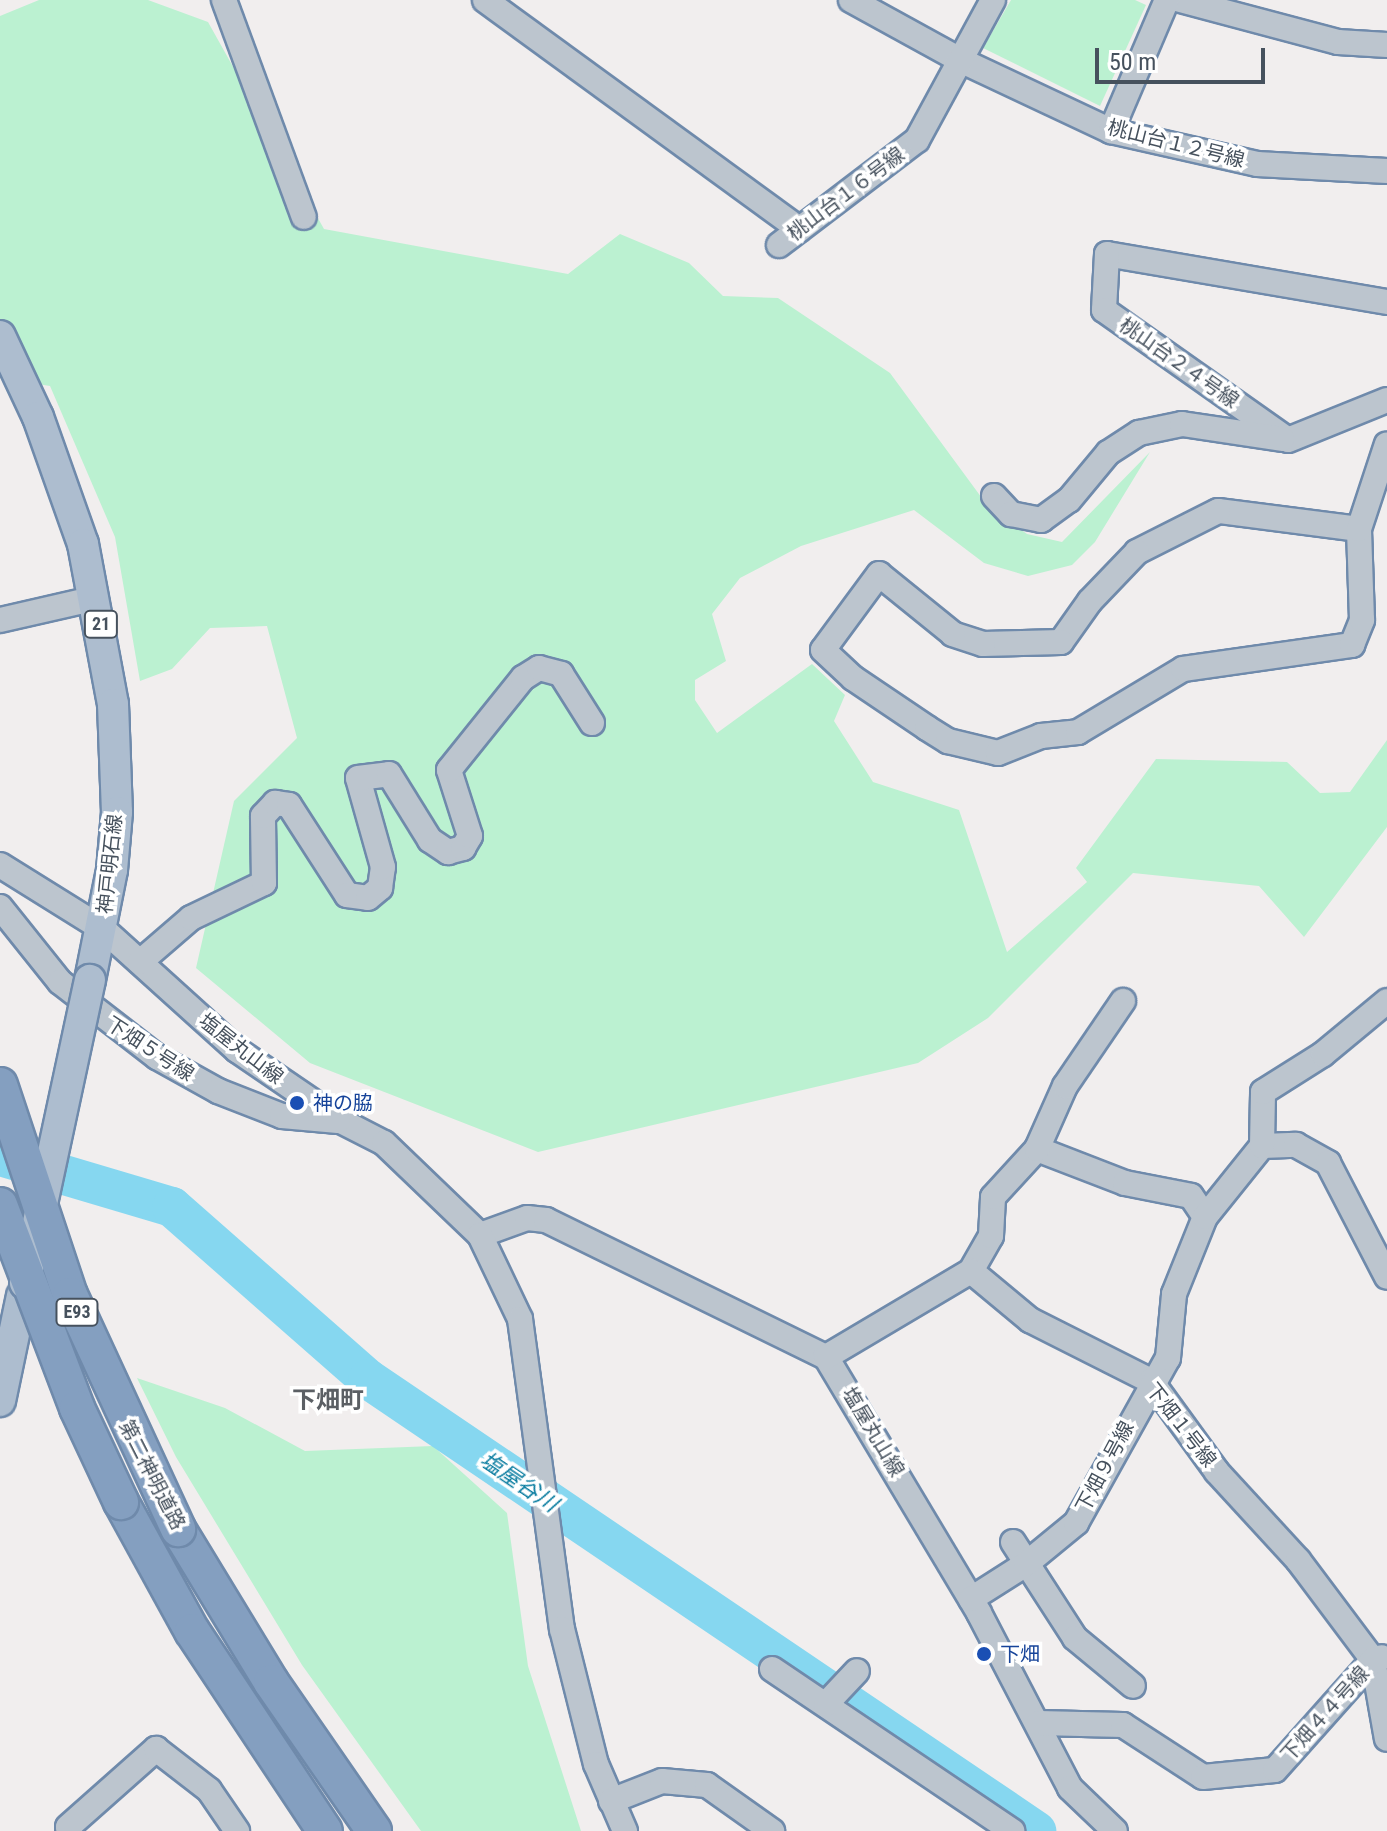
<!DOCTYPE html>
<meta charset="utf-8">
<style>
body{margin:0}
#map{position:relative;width:1387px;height:1831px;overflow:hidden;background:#f1eeee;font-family:"Roboto Condensed","Noto Sans JP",sans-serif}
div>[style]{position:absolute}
.green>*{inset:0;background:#bbf1d1}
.river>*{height:40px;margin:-20px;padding:0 20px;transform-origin:20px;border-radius:20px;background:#86d7f0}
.roads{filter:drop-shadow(2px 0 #6f8aab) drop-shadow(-2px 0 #6f8aab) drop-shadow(0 2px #6f8aab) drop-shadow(0 -2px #6f8aab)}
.minor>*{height:24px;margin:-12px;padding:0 12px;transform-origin:12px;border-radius:12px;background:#bcc5ce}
.major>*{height:30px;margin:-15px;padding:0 15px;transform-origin:15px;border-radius:15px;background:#adbdcf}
.highway>*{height:34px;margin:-17px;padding:0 17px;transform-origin:17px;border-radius:17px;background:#849fc0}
.bridges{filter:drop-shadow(2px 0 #6f8aab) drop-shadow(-2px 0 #6f8aab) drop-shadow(0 2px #6f8aab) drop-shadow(0 -2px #6f8aab)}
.major-bridge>*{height:30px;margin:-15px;padding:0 15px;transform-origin:15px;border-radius:15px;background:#adbdcf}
.highway-bridge>*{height:34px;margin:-17px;padding:0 17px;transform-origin:17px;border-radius:17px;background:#849fc0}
.dots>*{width:22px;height:22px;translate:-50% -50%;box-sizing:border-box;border:4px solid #fff;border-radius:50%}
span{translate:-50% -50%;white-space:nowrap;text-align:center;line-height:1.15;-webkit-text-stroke:7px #fff;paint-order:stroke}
.shield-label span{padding:2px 6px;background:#fff;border:2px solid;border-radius:6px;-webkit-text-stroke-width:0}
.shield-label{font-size:18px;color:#46515d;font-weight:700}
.street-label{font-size:20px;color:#46515d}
.transit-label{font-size:20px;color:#164399}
.left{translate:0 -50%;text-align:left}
.water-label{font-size:22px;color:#077b9f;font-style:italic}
.quarter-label{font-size:24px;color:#5b5f64;font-weight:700}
.scale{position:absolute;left:1095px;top:48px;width:170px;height:36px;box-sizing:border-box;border:4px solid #46515d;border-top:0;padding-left:10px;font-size:24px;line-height:28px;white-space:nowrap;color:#46515d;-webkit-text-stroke:6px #fff;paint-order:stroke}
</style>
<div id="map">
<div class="green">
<i style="clip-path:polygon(39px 0,148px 0,208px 22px,324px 229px,568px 274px,620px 234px,689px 263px,723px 296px,778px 298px,890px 373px,987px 505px,1027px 534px,1062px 542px,1150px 452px,1095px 542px,1072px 565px,1028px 576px,984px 563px,914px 510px,801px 546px,740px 578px,712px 614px,726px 661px,695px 680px,695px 700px,717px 733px,812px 664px,845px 695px,834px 721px,873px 782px,959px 810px,1007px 952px,1087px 882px,1076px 868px,1156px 759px,1287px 762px,1320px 793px,1350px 792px,1387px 740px,1387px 827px,1304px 937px,1259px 886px,1133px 873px,988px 1018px,918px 1063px,538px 1152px,310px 1063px,196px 968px,234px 801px,297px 738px,267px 626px,210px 628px,172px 669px,140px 681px,115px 537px,50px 386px,0 378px,0 16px)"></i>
<i style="clip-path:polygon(1011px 0,1135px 0,1146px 5px,1100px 106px,983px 48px)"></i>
<i style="clip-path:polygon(137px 1378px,225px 1408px,305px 1451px,433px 1446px,507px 1513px,528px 1666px,581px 1831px,421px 1831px,302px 1665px,176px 1457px)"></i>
</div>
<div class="river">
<i style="left:0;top:1156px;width:179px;rotate:16.5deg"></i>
<i style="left:172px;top:1207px;width:261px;rotate:41.3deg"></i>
<i style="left:368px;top:1379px;width:807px;rotate:34.08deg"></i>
</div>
<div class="roads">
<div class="minor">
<i style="left:224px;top:0;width:231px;rotate:69.8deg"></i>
<i style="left:485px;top:0;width:389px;rotate:36.1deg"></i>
<i style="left:851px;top:0;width:124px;rotate:28.8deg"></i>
<i style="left:960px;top:60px;width:167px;rotate:25.2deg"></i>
<i style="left:1111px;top:131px;width:150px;rotate:12.7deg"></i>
<i style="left:1257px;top:164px;width:130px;rotate:3.1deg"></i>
<i style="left:1180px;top:0;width:163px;rotate:14.9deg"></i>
<i style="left:1338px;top:42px;width:49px;rotate:3.5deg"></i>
<i style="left:1111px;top:131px;width:142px;rotate:-66.9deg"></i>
<i style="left:779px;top:245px;width:173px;rotate:-37.3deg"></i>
<i style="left:917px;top:140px;width:159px;rotate:-61.5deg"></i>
<i style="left:1387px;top:302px;width:284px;rotate:-170.3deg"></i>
<i style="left:1107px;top:254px;width:56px;rotate:93.1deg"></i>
<i style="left:1104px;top:310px;width:225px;rotate:35.2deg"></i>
<i style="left:1288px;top:440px;width:107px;rotate:-22deg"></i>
<i style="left:994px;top:496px;width:25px;rotate:47deg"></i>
<i style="left:1011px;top:514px;width:31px;rotate:11deg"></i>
<i style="left:1041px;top:520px;width:34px;rotate:-36deg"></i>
<i style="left:1069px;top:500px;width:61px;rotate:-50.3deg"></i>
<i style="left:1108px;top:453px;width:37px;rotate:-33deg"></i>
<i style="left:1139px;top:433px;width:44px;rotate:-11.8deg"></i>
<i style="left:1182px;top:424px;width:101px;rotate:8.5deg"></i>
<i style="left:1359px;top:529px;width:142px;rotate:-172.7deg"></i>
<i style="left:1218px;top:511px;width:91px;rotate:153.2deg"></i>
<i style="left:1137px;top:552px;width:68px;rotate:133.8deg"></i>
<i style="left:1090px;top:601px;width:50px;rotate:125.3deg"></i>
<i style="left:1061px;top:642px;width:78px;rotate:178.5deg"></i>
<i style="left:983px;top:644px;width:32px;rotate:-162deg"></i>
<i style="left:953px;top:634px;width:95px;rotate:-141deg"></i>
<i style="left:879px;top:574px;width:94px;rotate:126.4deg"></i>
<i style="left:823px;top:650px;width:41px;rotate:43deg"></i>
<i style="left:853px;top:678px;width:89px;rotate:34deg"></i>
<i style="left:927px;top:728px;width:25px;rotate:32deg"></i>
<i style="left:948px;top:741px;width:51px;rotate:13.5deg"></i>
<i style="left:998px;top:753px;width:46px;rotate:-21.6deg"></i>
<i style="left:1041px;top:736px;width:37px;rotate:-6deg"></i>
<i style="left:1078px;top:732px;width:122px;rotate:-31deg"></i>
<i style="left:1183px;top:669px;width:171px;rotate:-8.1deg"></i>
<i style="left:1352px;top:645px;width:27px;rotate:-68deg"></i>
<i style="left:1362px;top:620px;width:91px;rotate:-91.9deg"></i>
<i style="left:1359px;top:529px;width:89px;rotate:-71.8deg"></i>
<i style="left:0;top:620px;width:98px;rotate:-12.9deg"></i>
<i style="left:0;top:865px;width:121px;rotate:31.9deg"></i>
<i style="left:103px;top:929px;width:181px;rotate:42.1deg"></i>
<i style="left:237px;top:1050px;width:126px;rotate:34.3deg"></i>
<i style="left:341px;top:1121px;width:48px;rotate:27.1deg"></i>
<i style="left:384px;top:1143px;width:133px;rotate:43.8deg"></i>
<i style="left:480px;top:1235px;width:50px;rotate:-19.9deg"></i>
<i style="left:527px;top:1218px;width:19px;rotate:6deg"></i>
<i style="left:546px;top:1220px;width:312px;rotate:26.1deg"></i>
<i style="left:826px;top:1357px;width:298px;rotate:59.1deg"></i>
<i style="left:979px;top:1613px;width:197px;rotate:62.5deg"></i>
<i style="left:1070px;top:1788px;width:62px;rotate:43.7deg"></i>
<i style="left:0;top:907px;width:96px;rotate:51.3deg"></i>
<i style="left:60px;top:982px;width:123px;rotate:37.7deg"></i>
<i style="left:157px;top:1057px;width:70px;rotate:29.1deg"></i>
<i style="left:218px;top:1091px;width:69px;rotate:21.3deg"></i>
<i style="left:282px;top:1116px;width:56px;rotate:5.1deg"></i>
<i style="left:140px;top:962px;width:67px;rotate:-40.8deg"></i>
<i style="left:191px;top:918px;width:81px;rotate:-25.6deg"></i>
<i style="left:264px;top:883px;width:67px;rotate:-90.9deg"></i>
<i style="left:263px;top:816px;width:18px;rotate:-47deg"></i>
<i style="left:275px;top:803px;width:14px;rotate:8deg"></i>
<i style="left:289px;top:805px;width:107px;rotate:57.2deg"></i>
<i style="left:347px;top:895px;width:21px;rotate:8deg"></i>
<i style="left:368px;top:898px;width:16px;rotate:-40deg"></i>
<i style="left:380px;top:888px;width:21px;rotate:-82deg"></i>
<i style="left:383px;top:867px;width:92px;rotate:-105.7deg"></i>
<i style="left:358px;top:778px;width:31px;rotate:-7deg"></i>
<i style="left:389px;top:774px;width:78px;rotate:58.2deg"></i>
<i style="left:430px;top:840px;width:22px;rotate:34deg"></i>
<i style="left:448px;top:852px;width:16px;rotate:-15deg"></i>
<i style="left:463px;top:848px;width:14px;rotate:-60deg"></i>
<i style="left:470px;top:836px;width:69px;rotate:-107.7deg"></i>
<i style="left:449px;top:770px;width:118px;rotate:-51.2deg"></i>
<i style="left:523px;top:678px;width:19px;rotate:-32deg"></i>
<i style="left:539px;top:668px;width:23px;rotate:15deg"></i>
<i style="left:561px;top:674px;width:58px;rotate:57.7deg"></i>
<i style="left:1262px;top:1146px;width:34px;rotate:-2deg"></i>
<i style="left:1296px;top:1145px;width:37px;rotate:29deg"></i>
<i style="left:1328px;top:1163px;width:128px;rotate:62.6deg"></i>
<i style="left:1037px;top:1149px;width:94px;rotate:21.1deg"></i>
<i style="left:1125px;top:1183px;width:67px;rotate:11.1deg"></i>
<i style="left:1191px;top:1196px;width:25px;rotate:56deg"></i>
<i style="left:480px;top:1235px;width:93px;rotate:64.5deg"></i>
<i style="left:520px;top:1319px;width:313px;rotate:82.3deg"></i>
<i style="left:562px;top:1629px;width:139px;rotate:75.9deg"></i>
<i style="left:596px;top:1764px;width:73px;rotate:66.6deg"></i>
<i style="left:971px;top:1271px;width:40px;rotate:-60.3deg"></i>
<i style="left:991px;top:1236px;width:39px;rotate:-87deg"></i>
<i style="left:993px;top:1197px;width:65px;rotate:-47.5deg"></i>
<i style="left:1037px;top:1149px;width:69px;rotate:-66deg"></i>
<i style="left:1065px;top:1086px;width:103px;rotate:-55.7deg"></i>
<i style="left:826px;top:1357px;width:169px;rotate:-30.7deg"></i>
<i style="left:971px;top:1271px;width:77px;rotate:39.7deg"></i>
<i style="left:1030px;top:1320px;width:136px;rotate:26.8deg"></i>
<i style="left:1151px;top:1381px;width:112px;rotate:54deg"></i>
<i style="left:1217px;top:1472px;width:120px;rotate:47.4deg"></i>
<i style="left:1298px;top:1560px;width:125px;rotate:53.1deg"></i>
<i style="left:1373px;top:1660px;width:80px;rotate:80deg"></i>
<i style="left:1013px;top:1542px;width:114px;rotate:57.1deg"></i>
<i style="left:1075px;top:1638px;width:75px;rotate:39.6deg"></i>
<i style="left:971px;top:1599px;width:65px;rotate:-32.5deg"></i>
<i style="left:1026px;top:1564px;width:65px;rotate:-39.4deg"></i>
<i style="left:1076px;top:1523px;width:189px;rotate:-60.9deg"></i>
<i style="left:1168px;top:1358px;width:64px;rotate:-84.6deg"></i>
<i style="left:1174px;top:1294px;width:83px;rotate:-68.1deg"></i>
<i style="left:1205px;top:1217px;width:91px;rotate:-51.2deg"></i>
<i style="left:1262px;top:1146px;width:54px;rotate:-88.9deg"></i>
<i style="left:1263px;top:1092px;width:71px;rotate:-32.3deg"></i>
<i style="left:1323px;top:1054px;width:83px;rotate:-39.6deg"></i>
<i style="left:772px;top:1669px;width:290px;rotate:34deg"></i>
<i style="left:826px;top:1704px;width:45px;rotate:-46.8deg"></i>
<i style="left:1039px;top:1723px;width:84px;rotate:1.4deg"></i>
<i style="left:1123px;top:1725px;width:95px;rotate:33deg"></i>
<i style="left:1203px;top:1777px;width:72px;rotate:-5.6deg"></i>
<i style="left:1275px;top:1770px;width:147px;rotate:-48.3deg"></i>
<i style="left:1373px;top:1660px;width:9px;rotate:-18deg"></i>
<i style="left:611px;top:1801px;width:55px;rotate:-21.4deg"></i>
<i style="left:662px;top:1781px;width:45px;rotate:5.1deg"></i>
<i style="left:707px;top:1785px;width:80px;rotate:35.3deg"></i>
<i style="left:70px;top:1831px;width:4px;rotate:-117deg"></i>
<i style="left:68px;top:1827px;width:118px;rotate:-41.6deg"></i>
<i style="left:156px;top:1749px;width:67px;rotate:37.7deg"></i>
<i style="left:209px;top:1790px;width:50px;rotate:55.7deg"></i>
</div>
<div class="major">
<i style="left:0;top:336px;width:89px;rotate:64.9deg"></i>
<i style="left:38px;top:417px;width:135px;rotate:70.5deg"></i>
<i style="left:83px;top:544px;width:163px;rotate:79.4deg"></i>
<i style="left:113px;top:704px;width:108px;rotate:87.9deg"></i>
<i style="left:117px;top:812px;width:58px;rotate:94.9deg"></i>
<i style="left:112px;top:870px;width:112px;rotate:101.3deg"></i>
<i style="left:0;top:1401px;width:107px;rotate:-78.2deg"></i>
</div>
<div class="highway">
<i style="left:121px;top:1502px;width:147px;rotate:61.2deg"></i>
<i style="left:192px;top:1631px;width:240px;rotate:56.4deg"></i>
<i style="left:178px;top:1529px;width:179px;rotate:58.7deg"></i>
<i style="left:271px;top:1682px;width:181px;rotate:55.3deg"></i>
</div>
</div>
<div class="bridges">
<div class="major-bridge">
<i style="left:25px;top:1283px;width:310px;rotate:-77.9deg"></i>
</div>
<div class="highway-bridge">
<i style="left:0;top:1085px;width:221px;rotate:71.6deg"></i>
<i style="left:70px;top:1295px;width:258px;rotate:65.2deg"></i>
<i style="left:0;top:1205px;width:217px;rotate:69.2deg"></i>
<i style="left:77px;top:1408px;width:104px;rotate:64.9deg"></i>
</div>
</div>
<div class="dots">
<i style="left:297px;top:1103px;background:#1a4fb4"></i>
<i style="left:984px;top:1654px;background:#1a4fb4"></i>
</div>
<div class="shield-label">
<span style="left:101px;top:624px">21</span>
<span style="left:77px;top:1312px">E93</span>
</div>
<div class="street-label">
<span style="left:1176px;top:144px;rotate:14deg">桃山台１２号線</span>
<span style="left:846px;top:194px;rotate:-37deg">桃山台１６号線</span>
<span style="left:1179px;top:363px;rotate:35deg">桃山台２４号線</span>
<span style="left:110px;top:864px;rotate:-84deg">神戸明石線</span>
<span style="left:150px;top:1049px;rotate:33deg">下畑５号線</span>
<span style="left:241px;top:1049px;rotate:38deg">塩屋丸山線</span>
<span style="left:1181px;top:1425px;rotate:52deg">下畑１号線</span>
<span style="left:873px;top:1432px;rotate:59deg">塩屋丸山線</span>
<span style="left:1105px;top:1467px;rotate:-62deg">下畑９号線</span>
<span style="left:152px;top:1475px;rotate:63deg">第二神明道路</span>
<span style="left:1325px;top:1714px;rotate:-48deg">下畑４４号線</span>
</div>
<div class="transit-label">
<span class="left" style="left:313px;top:1103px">神の脇</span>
<span class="left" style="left:1000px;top:1654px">下畑</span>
</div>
<div class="water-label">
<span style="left:519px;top:1482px;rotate:34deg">塩屋谷川</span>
</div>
<div class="quarter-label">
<span style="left:328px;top:1401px">下畑町</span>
</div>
<div class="scale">50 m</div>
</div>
